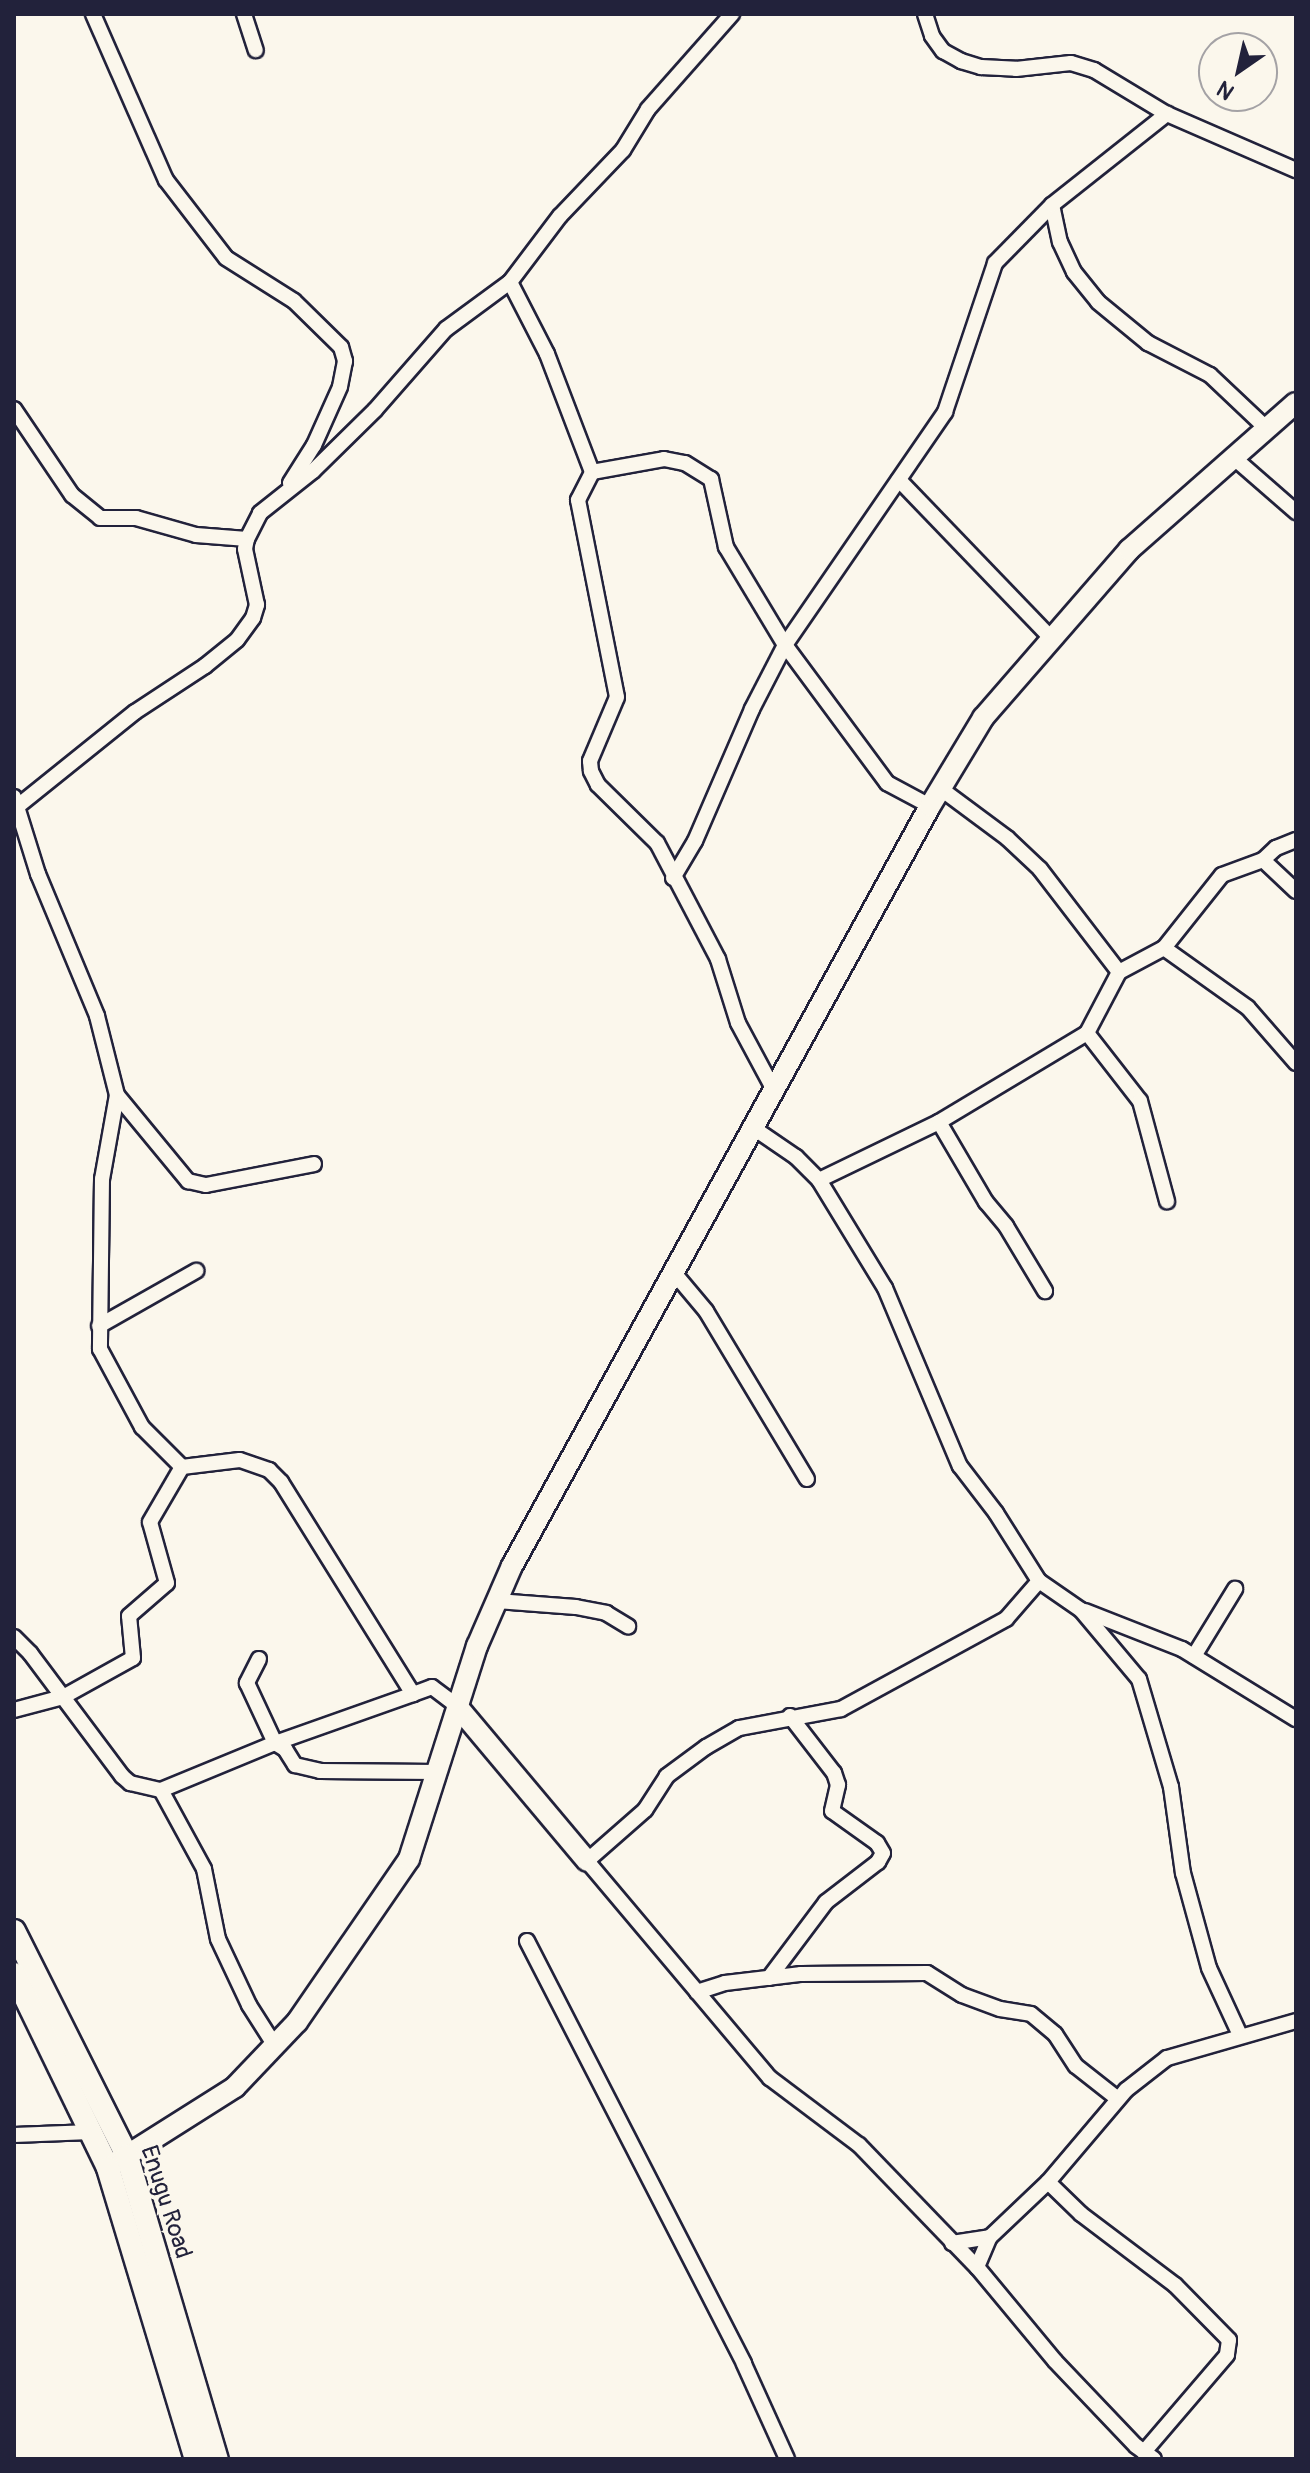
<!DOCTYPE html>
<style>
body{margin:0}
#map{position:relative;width:1310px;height:2473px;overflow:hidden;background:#fbf7ec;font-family:Pangolin,sans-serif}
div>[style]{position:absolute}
.roads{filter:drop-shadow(2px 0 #22223b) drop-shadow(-2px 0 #22223b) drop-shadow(0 2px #22223b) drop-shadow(0 -2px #22223b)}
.street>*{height:14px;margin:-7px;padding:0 7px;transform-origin:7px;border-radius:7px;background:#fbf7ec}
.secondary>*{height:20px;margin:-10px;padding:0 10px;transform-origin:10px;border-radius:10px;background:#fbf7ec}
.primary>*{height:22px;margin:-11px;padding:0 11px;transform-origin:11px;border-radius:11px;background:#fbf7ec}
span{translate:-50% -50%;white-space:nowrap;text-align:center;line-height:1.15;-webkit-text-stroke:8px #fbf7ec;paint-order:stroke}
.street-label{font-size:24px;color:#22223b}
.frame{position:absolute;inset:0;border:16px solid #22223b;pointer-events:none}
.north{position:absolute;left:1198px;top:32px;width:80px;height:80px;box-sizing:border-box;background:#fbf7ec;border:2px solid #a4a2a5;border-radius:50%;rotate:214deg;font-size:22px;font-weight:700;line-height:32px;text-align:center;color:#22223b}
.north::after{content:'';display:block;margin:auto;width:28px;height:36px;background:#22223b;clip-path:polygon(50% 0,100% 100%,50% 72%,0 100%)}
</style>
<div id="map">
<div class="roads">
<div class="street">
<i style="left:93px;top:14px;width:181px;rotate:66.3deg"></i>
<i style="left:166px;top:180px;width:98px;rotate:52.4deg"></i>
<i style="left:226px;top:258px;width:80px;rotate:32.3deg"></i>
<i style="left:294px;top:301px;width:66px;rotate:44.4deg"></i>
<i style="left:341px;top:347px;width:15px;rotate:74deg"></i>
<i style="left:345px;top:361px;width:26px;rotate:101deg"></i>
<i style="left:340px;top:387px;width:64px;rotate:114.1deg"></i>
<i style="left:314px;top:445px;width:45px;rotate:122.3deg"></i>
<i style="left:244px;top:14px;width:38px;rotate:72deg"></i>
<i style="left:925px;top:14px;width:23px;rotate:72deg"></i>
<i style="left:932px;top:36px;width:19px;rotate:54deg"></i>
<i style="left:943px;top:51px;width:21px;rotate:29deg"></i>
<i style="left:961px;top:61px;width:21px;rotate:17deg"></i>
<i style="left:981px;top:67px;width:35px;rotate:3deg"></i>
<i style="left:1016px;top:69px;width:55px;rotate:-6.2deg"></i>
<i style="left:1071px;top:63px;width:24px;rotate:17deg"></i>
<i style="left:1094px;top:70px;width:85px;rotate:31.1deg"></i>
<i style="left:1167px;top:114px;width:141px;rotate:23.5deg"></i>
<i style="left:1052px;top:205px;width:38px;rotate:78deg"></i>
<i style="left:1060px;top:242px;width:33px;rotate:65deg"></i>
<i style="left:1074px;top:272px;width:38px;rotate:51deg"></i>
<i style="left:1098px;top:302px;width:65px;rotate:39.4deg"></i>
<i style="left:1148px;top:343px;width:70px;rotate:27.3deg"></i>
<i style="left:1210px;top:375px;width:77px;rotate:43.4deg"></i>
<i style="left:510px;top:282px;width:81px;rotate:62.8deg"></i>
<i style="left:547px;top:354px;width:126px;rotate:69.1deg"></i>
<i style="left:14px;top:409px;width:104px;rotate:56deg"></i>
<i style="left:72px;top:495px;width:36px;rotate:39deg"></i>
<i style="left:100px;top:518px;width:36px"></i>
<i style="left:136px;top:518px;width:62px;rotate:15.8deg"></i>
<i style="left:196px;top:535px;width:51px;rotate:4.5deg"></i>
<i style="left:1233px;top:457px;width:84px;rotate:41.1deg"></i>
<i style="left:899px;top:480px;width:218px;rotate:46.1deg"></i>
<i style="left:14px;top:797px;width:81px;rotate:72.7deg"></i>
<i style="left:38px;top:874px;width:154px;rotate:67.4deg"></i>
<i style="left:97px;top:1016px;width:81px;rotate:75.8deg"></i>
<i style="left:117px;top:1095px;width:85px;rotate:100.1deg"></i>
<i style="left:102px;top:1179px;width:170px;rotate:90.7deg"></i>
<i style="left:100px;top:1349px;width:89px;rotate:61.7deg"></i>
<i style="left:142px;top:1427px;width:57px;rotate:45deg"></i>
<i style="left:182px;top:1467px;width:58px;rotate:-6.9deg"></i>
<i style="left:240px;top:1460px;width:31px;rotate:19deg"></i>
<i style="left:269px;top:1470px;width:17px;rotate:45deg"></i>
<i style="left:281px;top:1482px;width:250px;rotate:58.1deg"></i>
<i style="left:413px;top:1694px;width:20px;rotate:-20deg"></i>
<i style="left:432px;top:1687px;width:31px;rotate:37deg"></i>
<i style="left:18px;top:806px;width:150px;rotate:-38.8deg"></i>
<i style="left:135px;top:712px;width:84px;rotate:-33.3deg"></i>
<i style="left:205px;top:666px;width:41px;rotate:-39.1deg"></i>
<i style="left:237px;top:640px;width:27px;rotate:-54deg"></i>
<i style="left:253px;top:618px;width:14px;rotate:-73deg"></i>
<i style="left:257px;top:605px;width:57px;rotate:-102.1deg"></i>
<i style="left:245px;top:549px;width:10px;rotate:-79deg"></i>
<i style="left:247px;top:539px;width:29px;rotate:-63deg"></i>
<i style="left:260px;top:513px;width:68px;rotate:-38.4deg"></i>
<i style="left:313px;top:471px;width:87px;rotate:-44.5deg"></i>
<i style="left:375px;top:410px;width:108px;rotate:-48.8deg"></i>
<i style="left:446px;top:329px;width:79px;rotate:-36.3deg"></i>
<i style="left:510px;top:282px;width:83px;rotate:-52.9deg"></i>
<i style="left:560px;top:216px;width:91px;rotate:-46.3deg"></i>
<i style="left:623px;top:150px;width:48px;rotate:-58.6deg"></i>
<i style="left:648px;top:109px;width:127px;rotate:-48.5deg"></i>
<i style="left:1263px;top:860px;width:18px;rotate:-43deg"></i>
<i style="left:1276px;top:848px;width:22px;rotate:-22deg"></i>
<i style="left:673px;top:878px;width:43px;rotate:-59.3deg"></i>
<i style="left:695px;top:841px;width:144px;rotate:-66.6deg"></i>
<i style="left:752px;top:709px;width:72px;rotate:-62.7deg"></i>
<i style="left:785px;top:645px;width:283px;rotate:-55.5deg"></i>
<i style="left:945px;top:412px;width:157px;rotate:-71.4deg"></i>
<i style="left:995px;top:263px;width:81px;rotate:-45.5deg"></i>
<i style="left:1052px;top:205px;width:147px;rotate:-38.4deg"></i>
<i style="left:1164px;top:948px;width:103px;rotate:35.5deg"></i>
<i style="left:1248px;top:1008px;width:73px;rotate:48.9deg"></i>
<i style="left:1119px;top:972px;width:51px;rotate:-28.1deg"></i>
<i style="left:1164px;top:948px;width:93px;rotate:-51.5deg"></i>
<i style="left:1222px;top:875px;width:44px;rotate:-20.1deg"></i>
<i style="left:1263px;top:860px;width:45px;rotate:43.2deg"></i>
<i style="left:1087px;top:1033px;width:86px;rotate:52.1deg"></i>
<i style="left:1140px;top:1101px;width:104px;rotate:74.9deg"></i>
<i style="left:775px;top:1092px;width:78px;rotate:-118.2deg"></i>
<i style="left:738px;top:1023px;width:67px;rotate:-107.4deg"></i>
<i style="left:718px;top:959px;width:131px;rotate:-117.7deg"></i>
<i style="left:657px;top:843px;width:83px;rotate:-135.5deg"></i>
<i style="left:598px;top:785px;width:16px;rotate:-117deg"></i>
<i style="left:591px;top:771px;width:10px;rotate:-96deg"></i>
<i style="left:590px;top:761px;width:69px;rotate:-67.1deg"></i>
<i style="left:617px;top:697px;width:201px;rotate:-101.2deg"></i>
<i style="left:578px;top:500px;width:31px;rotate:-63deg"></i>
<i style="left:592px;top:472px;width:73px;rotate:-10.2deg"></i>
<i style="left:664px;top:459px;width:21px;rotate:11deg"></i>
<i style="left:685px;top:463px;width:31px;rotate:32deg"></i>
<i style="left:711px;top:479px;width:70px;rotate:77.6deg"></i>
<i style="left:726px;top:547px;width:114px;rotate:59deg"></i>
<i style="left:785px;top:645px;width:172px;rotate:53.5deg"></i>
<i style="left:887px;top:783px;width:49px;rotate:28.1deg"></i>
<i style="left:117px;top:1095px;width:112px;rotate:50.5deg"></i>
<i style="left:188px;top:1181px;width:18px;rotate:13deg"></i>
<i style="left:206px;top:1185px;width:110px;rotate:-11deg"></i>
<i style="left:939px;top:1122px;width:93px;rotate:59.6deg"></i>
<i style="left:986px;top:1202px;width:31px;rotate:50deg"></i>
<i style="left:1006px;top:1226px;width:76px;rotate:59deg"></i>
<i style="left:755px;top:1129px;width:50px;rotate:34.3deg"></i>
<i style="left:796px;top:1157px;width:33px;rotate:45deg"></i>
<i style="left:819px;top:1180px;width:127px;rotate:58.6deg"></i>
<i style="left:885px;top:1288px;width:193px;rotate:67.2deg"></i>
<i style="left:960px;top:1466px;width:59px;rotate:52.5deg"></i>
<i style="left:996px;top:1513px;width:80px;rotate:57.7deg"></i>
<i style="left:1039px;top:1581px;width:51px;rotate:34.6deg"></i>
<i style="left:1081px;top:1610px;width:90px;rotate:50deg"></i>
<i style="left:1139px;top:1679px;width:113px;rotate:73.5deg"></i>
<i style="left:1171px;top:1787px;width:87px;rotate:82.1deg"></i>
<i style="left:1183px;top:1873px;width:98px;rotate:74.7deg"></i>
<i style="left:1209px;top:1968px;width:74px;rotate:65.2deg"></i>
<i style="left:819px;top:1180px;width:133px;rotate:-25.8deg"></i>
<i style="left:939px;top:1122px;width:173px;rotate:-31deg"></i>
<i style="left:1087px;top:1033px;width:69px;rotate:-62.3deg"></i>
<i style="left:1119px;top:972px;width:130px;rotate:-127.5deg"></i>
<i style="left:1040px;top:869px;width:45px;rotate:-136.8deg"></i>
<i style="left:1007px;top:838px;width:82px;rotate:-143.4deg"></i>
<i style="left:675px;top:1274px;width:48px;rotate:50deg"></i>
<i style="left:706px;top:1311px;width:196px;rotate:59deg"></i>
<i style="left:99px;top:1326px;width:112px;rotate:-29.6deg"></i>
<i style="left:1039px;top:1581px;width:50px;rotate:131deg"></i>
<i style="left:1006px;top:1619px;width:188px;rotate:151.4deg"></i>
<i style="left:841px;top:1709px;width:104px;rotate:169.4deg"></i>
<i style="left:739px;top:1728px;width:38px;rotate:150deg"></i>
<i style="left:706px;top:1747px;width:49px;rotate:143.4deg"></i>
<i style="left:667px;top:1776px;width:40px;rotate:122.9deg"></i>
<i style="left:645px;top:1810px;width:77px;rotate:138.7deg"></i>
<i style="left:587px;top:1861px;width:284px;rotate:49.9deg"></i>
<i style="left:770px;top:2078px;width:111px;rotate:37deg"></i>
<i style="left:859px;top:2145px;width:170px;rotate:46deg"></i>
<i style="left:977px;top:2267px;width:122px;rotate:50.3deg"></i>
<i style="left:1055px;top:2361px;width:117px;rotate:46.4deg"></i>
<i style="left:1136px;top:2446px;width:22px;rotate:36deg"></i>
<i style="left:497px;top:1601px;width:79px;rotate:4.3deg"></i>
<i style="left:576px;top:1607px;width:31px;rotate:11deg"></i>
<i style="left:606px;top:1613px;width:26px;rotate:31deg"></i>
<i style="left:1085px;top:1611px;width:104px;rotate:21.4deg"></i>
<i style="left:1182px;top:1649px;width:134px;rotate:31.6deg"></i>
<i style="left:14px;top:1637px;width:23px;rotate:45deg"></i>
<i style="left:30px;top:1653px;width:154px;rotate:53.2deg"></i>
<i style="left:122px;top:1776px;width:11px;rotate:41deg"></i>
<i style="left:130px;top:1783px;width:32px;rotate:13deg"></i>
<i style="left:161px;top:1790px;width:123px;rotate:-22.4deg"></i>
<i style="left:275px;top:1743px;width:146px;rotate:-19.5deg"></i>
<i style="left:1194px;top:1656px;width:79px;rotate:-58.5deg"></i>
<i style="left:259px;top:1659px;width:27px;rotate:117deg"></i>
<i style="left:247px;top:1683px;width:66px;rotate:65deg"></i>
<i style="left:275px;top:1743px;width:12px;rotate:31deg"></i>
<i style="left:285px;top:1749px;width:19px;rotate:58deg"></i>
<i style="left:295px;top:1765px;width:26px;rotate:13deg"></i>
<i style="left:320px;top:1771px;width:117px;rotate:0.5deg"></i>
<i style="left:14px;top:1710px;width:51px;rotate:-14.9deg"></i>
<i style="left:63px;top:1697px;width:80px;rotate:-29.1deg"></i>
<i style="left:133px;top:1658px;width:42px;rotate:-95.4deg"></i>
<i style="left:129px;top:1616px;width:50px;rotate:-41deg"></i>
<i style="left:167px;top:1583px;width:63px;rotate:-105.6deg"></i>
<i style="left:150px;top:1522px;width:64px;rotate:-59.8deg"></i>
<i style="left:161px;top:1790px;width:90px;rotate:61.4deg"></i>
<i style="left:204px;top:1869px;width:71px;rotate:78.7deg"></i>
<i style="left:218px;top:1939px;width:73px;rotate:64.8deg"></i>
<i style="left:249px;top:2005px;width:49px;rotate:57.6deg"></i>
<i style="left:527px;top:1941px;width:475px;rotate:62.8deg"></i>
<i style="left:744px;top:2364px;width:104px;rotate:65.6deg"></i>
<i style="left:769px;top:1978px;width:95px;rotate:-53.1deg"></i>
<i style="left:826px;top:1902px;width:66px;rotate:-37.6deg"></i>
<i style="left:878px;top:1862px;width:10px;rotate:-61deg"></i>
<i style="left:883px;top:1853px;width:12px;rotate:-121deg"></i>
<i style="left:877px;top:1843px;width:55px;rotate:-144.6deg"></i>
<i style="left:832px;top:1811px;width:27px;rotate:-77deg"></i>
<i style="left:838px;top:1785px;width:13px;rotate:-108deg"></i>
<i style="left:834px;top:1773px;width:72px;rotate:-127.7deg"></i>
<i style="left:697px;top:1992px;width:29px;rotate:-18deg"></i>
<i style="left:725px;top:1983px;width:77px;rotate:-6.8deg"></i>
<i style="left:801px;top:1974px;width:126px;rotate:-0.5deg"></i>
<i style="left:927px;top:1973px;width:41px;rotate:32.2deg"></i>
<i style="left:962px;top:1995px;width:40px;rotate:20.2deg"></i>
<i style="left:1000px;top:2009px;width:31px;rotate:9deg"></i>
<i style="left:1031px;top:2014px;width:31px;rotate:40deg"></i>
<i style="left:1055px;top:2034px;width:38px;rotate:57deg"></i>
<i style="left:1076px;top:2066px;width:53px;rotate:38.2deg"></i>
<i style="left:14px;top:2135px;width:77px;rotate:-2.2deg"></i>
<i style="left:1048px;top:2182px;width:46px;rotate:44.1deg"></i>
<i style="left:1081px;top:2214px;width:118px;rotate:37.1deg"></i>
<i style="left:1175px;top:2285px;width:77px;rotate:45.5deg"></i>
<i style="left:1229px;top:2340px;width:15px;rotate:98deg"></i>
<i style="left:1227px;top:2355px;width:128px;rotate:130.6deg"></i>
<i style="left:952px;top:2243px;width:38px;rotate:-9deg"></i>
<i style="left:977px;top:2267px;width:33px;rotate:-67deg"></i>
<i style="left:990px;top:2237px;width:80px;rotate:-43.5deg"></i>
<i style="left:1048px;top:2182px;width:121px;rotate:-49.7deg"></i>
<i style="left:1126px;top:2090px;width:52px;rotate:-38deg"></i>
<i style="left:1167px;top:2058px;width:134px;rotate:-16deg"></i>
</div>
<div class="secondary">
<i style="left:457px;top:1706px;width:202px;rotate:50deg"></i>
<i style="left:115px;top:2163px;width:142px;rotate:-32.3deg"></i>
<i style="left:235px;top:2087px;width:90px;rotate:-46.4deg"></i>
<i style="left:297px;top:2022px;width:198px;rotate:-55.5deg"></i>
<i style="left:409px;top:1859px;width:224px;rotate:-72.3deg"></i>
<i style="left:477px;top:1646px;width:87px;rotate:-66.4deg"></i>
<i style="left:512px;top:1566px;width:867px;rotate:-61.19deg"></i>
<i style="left:930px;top:806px;width:103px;rotate:-58.9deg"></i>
<i style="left:983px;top:718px;width:223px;rotate:-49deg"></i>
<i style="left:1129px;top:550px;width:222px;rotate:-41.4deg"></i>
</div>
<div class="primary">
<i style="left:14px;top:1931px;width:252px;rotate:63.3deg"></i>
<i style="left:127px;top:2156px;width:316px;rotate:73.5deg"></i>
<i style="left:14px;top:1974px;width:216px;rotate:64.1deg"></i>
<i style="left:108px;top:2168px;width:304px;rotate:73.2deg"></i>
</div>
</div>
<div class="street-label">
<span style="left:166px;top:2202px;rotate:72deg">Enugu Road</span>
</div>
<div class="frame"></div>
<div class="north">N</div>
</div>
